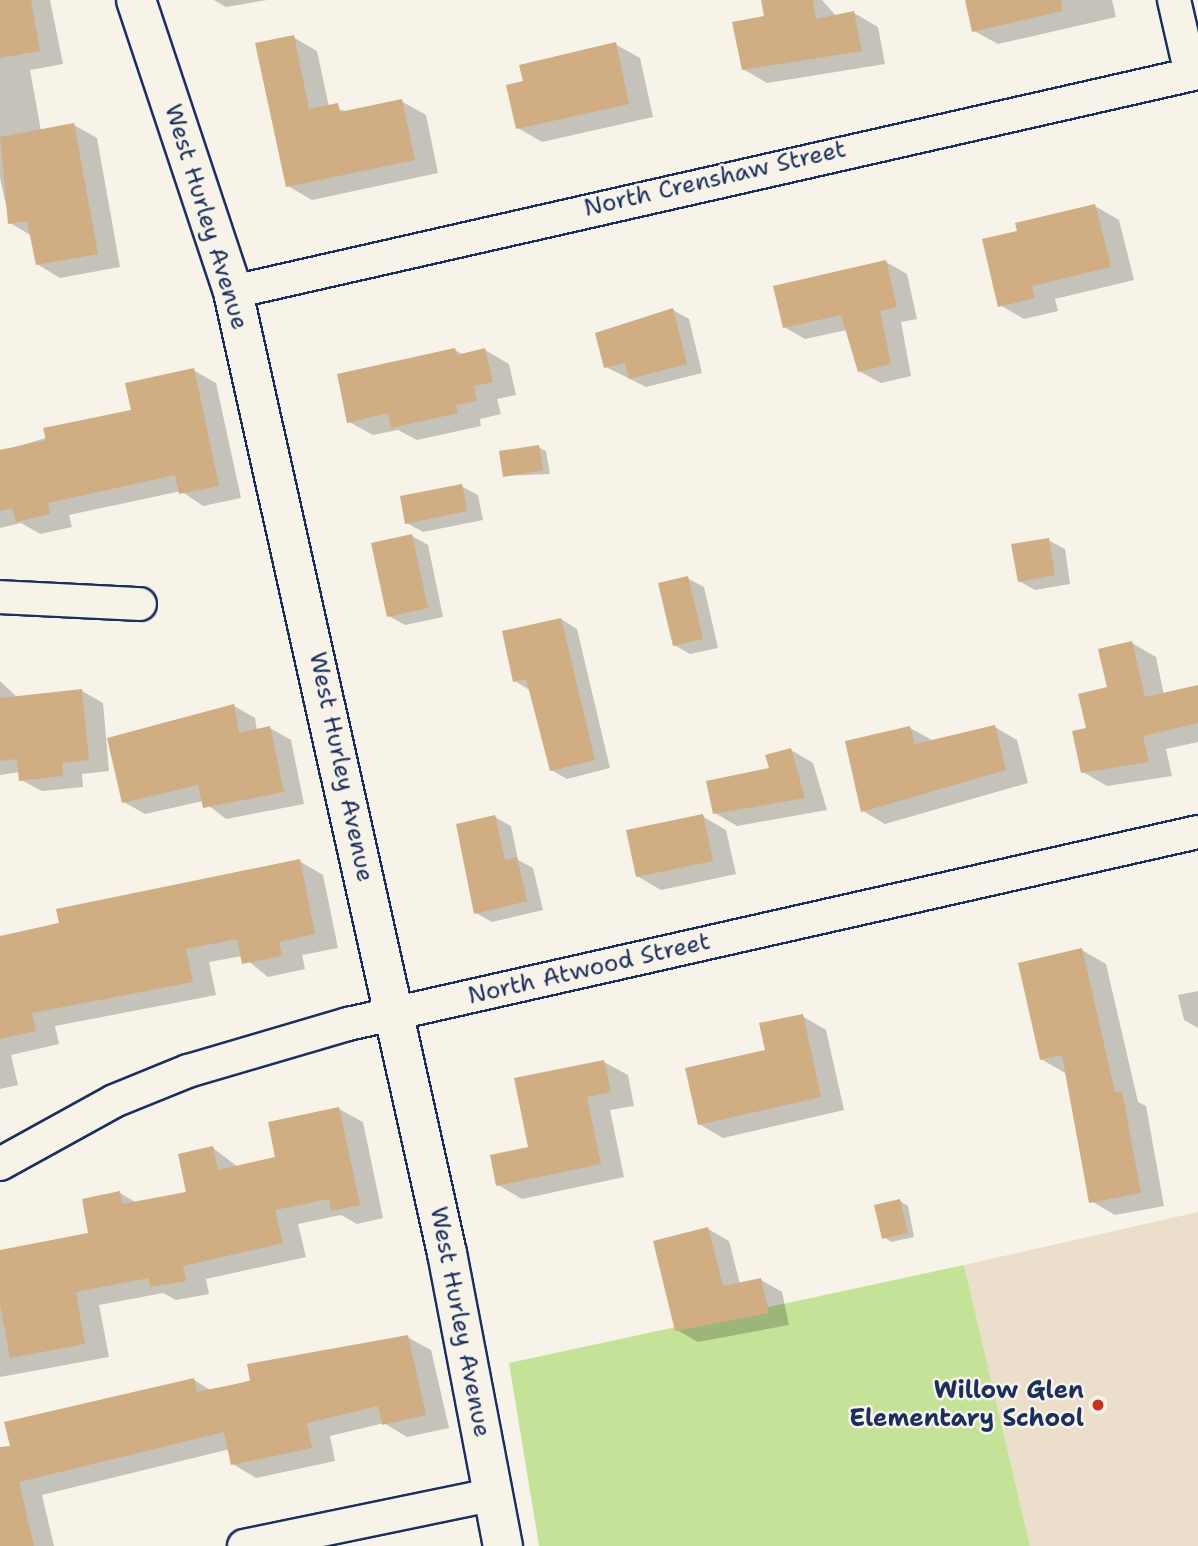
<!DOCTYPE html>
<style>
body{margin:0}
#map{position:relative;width:1198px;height:1546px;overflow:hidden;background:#f7f3e8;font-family:"Shantell Sans",sans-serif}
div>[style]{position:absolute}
.built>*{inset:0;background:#ebdeca}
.green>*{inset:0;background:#c5e299}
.shadow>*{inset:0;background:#0003}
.building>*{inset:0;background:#d0ad83}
.roads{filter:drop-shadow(2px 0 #1b2f5e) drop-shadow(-2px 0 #1b2f5e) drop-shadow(0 2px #1b2f5e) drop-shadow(0 -2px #1b2f5e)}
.minor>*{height:32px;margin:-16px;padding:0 16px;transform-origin:16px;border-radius:16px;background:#f7f3e8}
.tertiary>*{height:38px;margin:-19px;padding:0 19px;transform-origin:19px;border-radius:19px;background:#f7f3e8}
.dots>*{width:19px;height:19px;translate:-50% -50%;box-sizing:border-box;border:4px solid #f7f3e8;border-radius:50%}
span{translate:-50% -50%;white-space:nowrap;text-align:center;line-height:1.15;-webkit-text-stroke:5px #f7f3e8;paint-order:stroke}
.street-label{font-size:24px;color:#1b2f5e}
.poi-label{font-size:24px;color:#1b2f5e;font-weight:700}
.right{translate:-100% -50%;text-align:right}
</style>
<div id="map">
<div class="built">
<i style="clip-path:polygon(1198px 1212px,1198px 1546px,1030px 1546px,964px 1265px)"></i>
</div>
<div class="green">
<i style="clip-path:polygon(964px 1265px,1030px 1546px,539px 1546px,509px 1363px)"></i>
</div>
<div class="shadow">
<i style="clip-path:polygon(0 0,50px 0,63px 64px,30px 70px,41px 131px,74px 125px,97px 138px,120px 267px,60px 278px,37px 264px,32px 236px,10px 223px,0 178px)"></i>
<i style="clip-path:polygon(214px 0,267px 0,226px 7px)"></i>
<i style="clip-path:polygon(778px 0,822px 0,836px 16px,854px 13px,878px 27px,885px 64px,767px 83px,743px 69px)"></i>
<i style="clip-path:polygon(967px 0,1112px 0,1116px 17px,998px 44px,974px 31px)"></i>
<i style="clip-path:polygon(293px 37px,317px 51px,329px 107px,350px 112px,401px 101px,426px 115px,438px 173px,312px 200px,288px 186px)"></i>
<i style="clip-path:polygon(615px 44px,640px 58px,653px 117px,542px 142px,518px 128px,525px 83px)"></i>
<i style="clip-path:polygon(1095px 206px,1119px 220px,1134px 280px,1055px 299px,1058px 311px,1024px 319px,1000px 305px,1019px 232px)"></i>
<i style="clip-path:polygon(886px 262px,907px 274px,917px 319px,901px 322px,911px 376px,881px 383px,859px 371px,847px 330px,805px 339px,784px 327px)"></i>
<i style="clip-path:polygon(673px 310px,689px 319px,702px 373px,646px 387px,606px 367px)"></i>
<i style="clip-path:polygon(455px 350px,464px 355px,485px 350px,509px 364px,516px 395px,497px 399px,501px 414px,480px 419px,481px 426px,417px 440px,398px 430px,373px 435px,349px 422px)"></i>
<i style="clip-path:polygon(193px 370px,216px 383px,241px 498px,203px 506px,181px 491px,69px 515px,72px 527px,40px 534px,21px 523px,0 528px,0 452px,133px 411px)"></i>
<i style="clip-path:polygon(538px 447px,546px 451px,550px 474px,505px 476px)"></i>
<i style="clip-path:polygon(461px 486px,478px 495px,483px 520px,423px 532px,407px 523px)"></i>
<i style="clip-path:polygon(412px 536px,428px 545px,443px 617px,405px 625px,389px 616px)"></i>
<i style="clip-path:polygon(1048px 540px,1065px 549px,1070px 584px,1035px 590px,1019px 581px)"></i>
<i style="clip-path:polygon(687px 578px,704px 587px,718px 648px,690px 654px,674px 645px)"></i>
<i style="clip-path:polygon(561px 619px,577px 629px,610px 768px,567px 779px,551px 770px,531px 691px,515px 681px)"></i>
<i style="clip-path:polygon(1132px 643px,1156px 657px,1164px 695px,1198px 687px,1198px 742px,1166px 749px,1172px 776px,1107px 786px,1083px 772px,1088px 729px)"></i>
<i style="clip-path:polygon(0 681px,18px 698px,82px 691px,103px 703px,109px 771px,82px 774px,83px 787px,42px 791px,21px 780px,20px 772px,0 775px)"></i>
<i style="clip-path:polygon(234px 706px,255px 718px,257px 731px,270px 728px,291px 740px,304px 804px,226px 819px,203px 801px,145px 814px,124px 802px)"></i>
<i style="clip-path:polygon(995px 727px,1017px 740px,1028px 783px,885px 824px,863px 811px,910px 728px,932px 740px)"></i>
<i style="clip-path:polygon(791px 750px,813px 763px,827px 810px,737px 826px,715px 813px)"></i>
<i style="clip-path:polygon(702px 816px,726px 830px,736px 874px,661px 890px,637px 876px)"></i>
<i style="clip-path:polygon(495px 817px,511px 826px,518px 860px,533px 868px,543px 910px,492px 922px,476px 913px)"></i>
<i style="clip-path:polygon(299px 861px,323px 875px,338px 948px,302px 955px,305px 969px,268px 977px,242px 956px,209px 962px,216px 995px,55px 1026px,59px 1044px,11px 1055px,18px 1085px,0 1089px,0 938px)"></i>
<i style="clip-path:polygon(1082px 950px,1106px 964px,1138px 1102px,1146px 1106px,1164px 1206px,1115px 1215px,1091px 1201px,1065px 1073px,1041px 1059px)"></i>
<i style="clip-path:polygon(1198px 991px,1198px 1028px,1184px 1020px,1178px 995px)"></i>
<i style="clip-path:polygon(802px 1016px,826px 1030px,844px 1110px,723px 1138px,699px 1124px)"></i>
<i style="clip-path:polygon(604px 1062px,628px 1075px,634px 1106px,610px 1110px,624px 1177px,522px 1199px,498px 1185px)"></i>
<i style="clip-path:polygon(339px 1109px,363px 1122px,383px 1218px,357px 1224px,341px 1215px,298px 1224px,306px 1257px,206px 1279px,209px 1294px,176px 1300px,163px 1293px,99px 1305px,109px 1357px,0 1377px,0 1252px,90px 1235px,120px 1193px,137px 1203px,188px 1193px,213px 1148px,238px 1167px,277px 1158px)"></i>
<i style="clip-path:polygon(900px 1201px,908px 1206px,914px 1237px,891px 1242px,884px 1237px)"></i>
<i style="clip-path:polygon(708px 1229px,729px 1241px,740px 1284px,761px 1280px,782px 1292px,789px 1325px,698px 1342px,677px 1330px)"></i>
<i style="clip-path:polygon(407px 1337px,431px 1350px,449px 1428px,407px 1437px,384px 1423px,330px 1436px,335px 1461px,256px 1478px,233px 1464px,230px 1449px,42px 1495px,54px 1546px,0 1546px,0 1480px,194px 1380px,212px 1391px)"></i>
</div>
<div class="building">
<i style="clip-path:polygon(0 0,31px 0,40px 51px,0 58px)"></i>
<i style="clip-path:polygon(761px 0,813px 0,816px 19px,854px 11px,862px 51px,742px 70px,732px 22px,764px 16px)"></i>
<i style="clip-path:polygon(965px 0,1061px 0,1062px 11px,972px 32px)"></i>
<i style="clip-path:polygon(294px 35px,309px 109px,338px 103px,340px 112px,402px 99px,415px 160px,286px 187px,255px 43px)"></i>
<i style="clip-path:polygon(616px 42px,629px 104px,516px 129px,506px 85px,523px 81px,519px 65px)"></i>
<i style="clip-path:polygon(74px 123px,98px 254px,36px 265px,27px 221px,8px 224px,0 137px)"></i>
<i style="clip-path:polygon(1095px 204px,1111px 267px,1032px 286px,1035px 298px,998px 307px,982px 239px,1017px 231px,1015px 223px)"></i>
<i style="clip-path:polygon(886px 260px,897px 307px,880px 311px,891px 364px,858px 372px,841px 315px,783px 328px,773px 286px)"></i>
<i style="clip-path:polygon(673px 308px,687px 364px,629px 379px,625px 363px,604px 368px,595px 333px)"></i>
<i style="clip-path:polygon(455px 348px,457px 355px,485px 348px,493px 382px,474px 386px,477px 401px,456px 405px,458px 413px,391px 428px,388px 413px,347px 423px,337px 374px)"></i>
<i style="clip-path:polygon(194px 368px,219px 486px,179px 494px,175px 475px,48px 503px,50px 514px,16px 522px,12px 508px,0 511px,0 450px,46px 440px,43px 428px,131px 410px,125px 383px)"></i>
<i style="clip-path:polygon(539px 445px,543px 470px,503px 477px,499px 451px)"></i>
<i style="clip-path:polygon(462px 484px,467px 511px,405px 524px,400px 496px)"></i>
<i style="clip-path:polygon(412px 534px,428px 608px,387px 617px,371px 543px)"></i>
<i style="clip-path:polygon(1049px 538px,1055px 575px,1018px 582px,1011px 544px)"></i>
<i style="clip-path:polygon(688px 576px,703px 639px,673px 646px,658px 583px)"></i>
<i style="clip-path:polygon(561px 618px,595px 760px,550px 771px,526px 679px,513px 682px,502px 631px)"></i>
<i style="clip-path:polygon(1132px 641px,1145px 697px,1198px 685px,1198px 723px,1143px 736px,1149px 762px,1081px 773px,1072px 731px,1086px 728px,1078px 694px,1107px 687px,1098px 649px)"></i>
<i style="clip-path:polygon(82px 689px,89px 760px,62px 763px,63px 776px,19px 781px,17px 759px,0 761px,0 698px)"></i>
<i style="clip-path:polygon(234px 704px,239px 733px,270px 726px,284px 792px,203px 808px,198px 785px,122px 803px,107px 738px)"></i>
<i style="clip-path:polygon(995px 725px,1006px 770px,861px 812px,845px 741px,910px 726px,915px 744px)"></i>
<i style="clip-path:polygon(791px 748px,805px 798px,713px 814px,706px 781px,769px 768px,765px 755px)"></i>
<i style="clip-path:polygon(703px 814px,713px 861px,636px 877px,626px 830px)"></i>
<i style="clip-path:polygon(495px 815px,505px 860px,517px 857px,527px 901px,474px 914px,456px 824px)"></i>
<i style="clip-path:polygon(300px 859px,315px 934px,279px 942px,282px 956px,242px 964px,237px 939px,186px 949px,193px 982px,32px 1013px,36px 1031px,0 1039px,0 936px,59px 923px,56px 909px)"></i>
<i style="clip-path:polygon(1082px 948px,1115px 1092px,1122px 1091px,1141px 1193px,1089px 1203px,1062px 1055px,1040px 1060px,1018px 963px)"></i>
<i style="clip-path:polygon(803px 1014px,821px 1097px,698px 1125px,685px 1068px,765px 1050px,759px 1023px)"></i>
<i style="clip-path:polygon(604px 1060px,611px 1092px,587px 1097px,601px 1164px,496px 1186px,490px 1155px,528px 1147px,514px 1078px)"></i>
<i style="clip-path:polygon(339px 1107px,360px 1205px,331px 1211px,329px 1199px,275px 1210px,283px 1243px,183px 1266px,186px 1281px,150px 1287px,149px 1278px,76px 1292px,85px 1344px,10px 1358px,0 1304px,0 1250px,88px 1233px,82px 1199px,120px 1191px,122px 1204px,186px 1192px,178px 1154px,213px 1146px,218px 1170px,275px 1157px,268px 1122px)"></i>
<i style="clip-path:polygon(900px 1199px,908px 1233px,882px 1239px,874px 1205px)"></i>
<i style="clip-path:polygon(708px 1227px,723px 1286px,761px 1278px,769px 1313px,675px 1331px,653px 1241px)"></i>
<i style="clip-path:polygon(408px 1335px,426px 1415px,382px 1425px,378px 1406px,307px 1423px,312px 1448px,231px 1465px,224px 1432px,19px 1482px,34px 1546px,0 1546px,0 1447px,10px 1446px,4px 1422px,194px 1378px,197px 1392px,250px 1381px,247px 1364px)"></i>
</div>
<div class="roads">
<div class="minor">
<i style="left:1174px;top:0;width:76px;rotate:77.1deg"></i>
<i style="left:233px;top:292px;width:990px;rotate:-12.79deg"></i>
<i style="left:0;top:597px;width:140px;rotate:2.9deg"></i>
<i style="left:0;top:1164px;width:130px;rotate:-28.9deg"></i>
<i style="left:114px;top:1101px;width:80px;rotate:-22.1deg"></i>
<i style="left:188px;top:1071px;width:167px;rotate:-16.4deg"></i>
<i style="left:348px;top:1024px;width:871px;rotate:-12.73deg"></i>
<i style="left:244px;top:1546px;width:255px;rotate:-11.7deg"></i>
</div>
<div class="tertiary">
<i style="left:136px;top:0;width:308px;rotate:71.6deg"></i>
<i style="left:233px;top:292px;width:985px;rotate:77.45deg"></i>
<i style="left:447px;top:1253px;width:298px;rotate:79.2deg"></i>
</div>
</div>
<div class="dots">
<i style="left:1098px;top:1405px;background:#c8321e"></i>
</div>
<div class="street-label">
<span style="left:715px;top:179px;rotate:-13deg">North Crenshaw Street</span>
<span style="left:206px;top:217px;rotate:73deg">West Hurley Avenue</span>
<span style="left:341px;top:767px;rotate:78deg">West Hurley Avenue</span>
<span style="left:589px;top:969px;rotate:-13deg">North Atwood Street</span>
<span style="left:460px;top:1322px;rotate:79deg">West Hurley Avenue</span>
</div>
<div class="poi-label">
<span class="right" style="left:1084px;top:1405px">Willow Glen<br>Elementary School</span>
</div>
</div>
